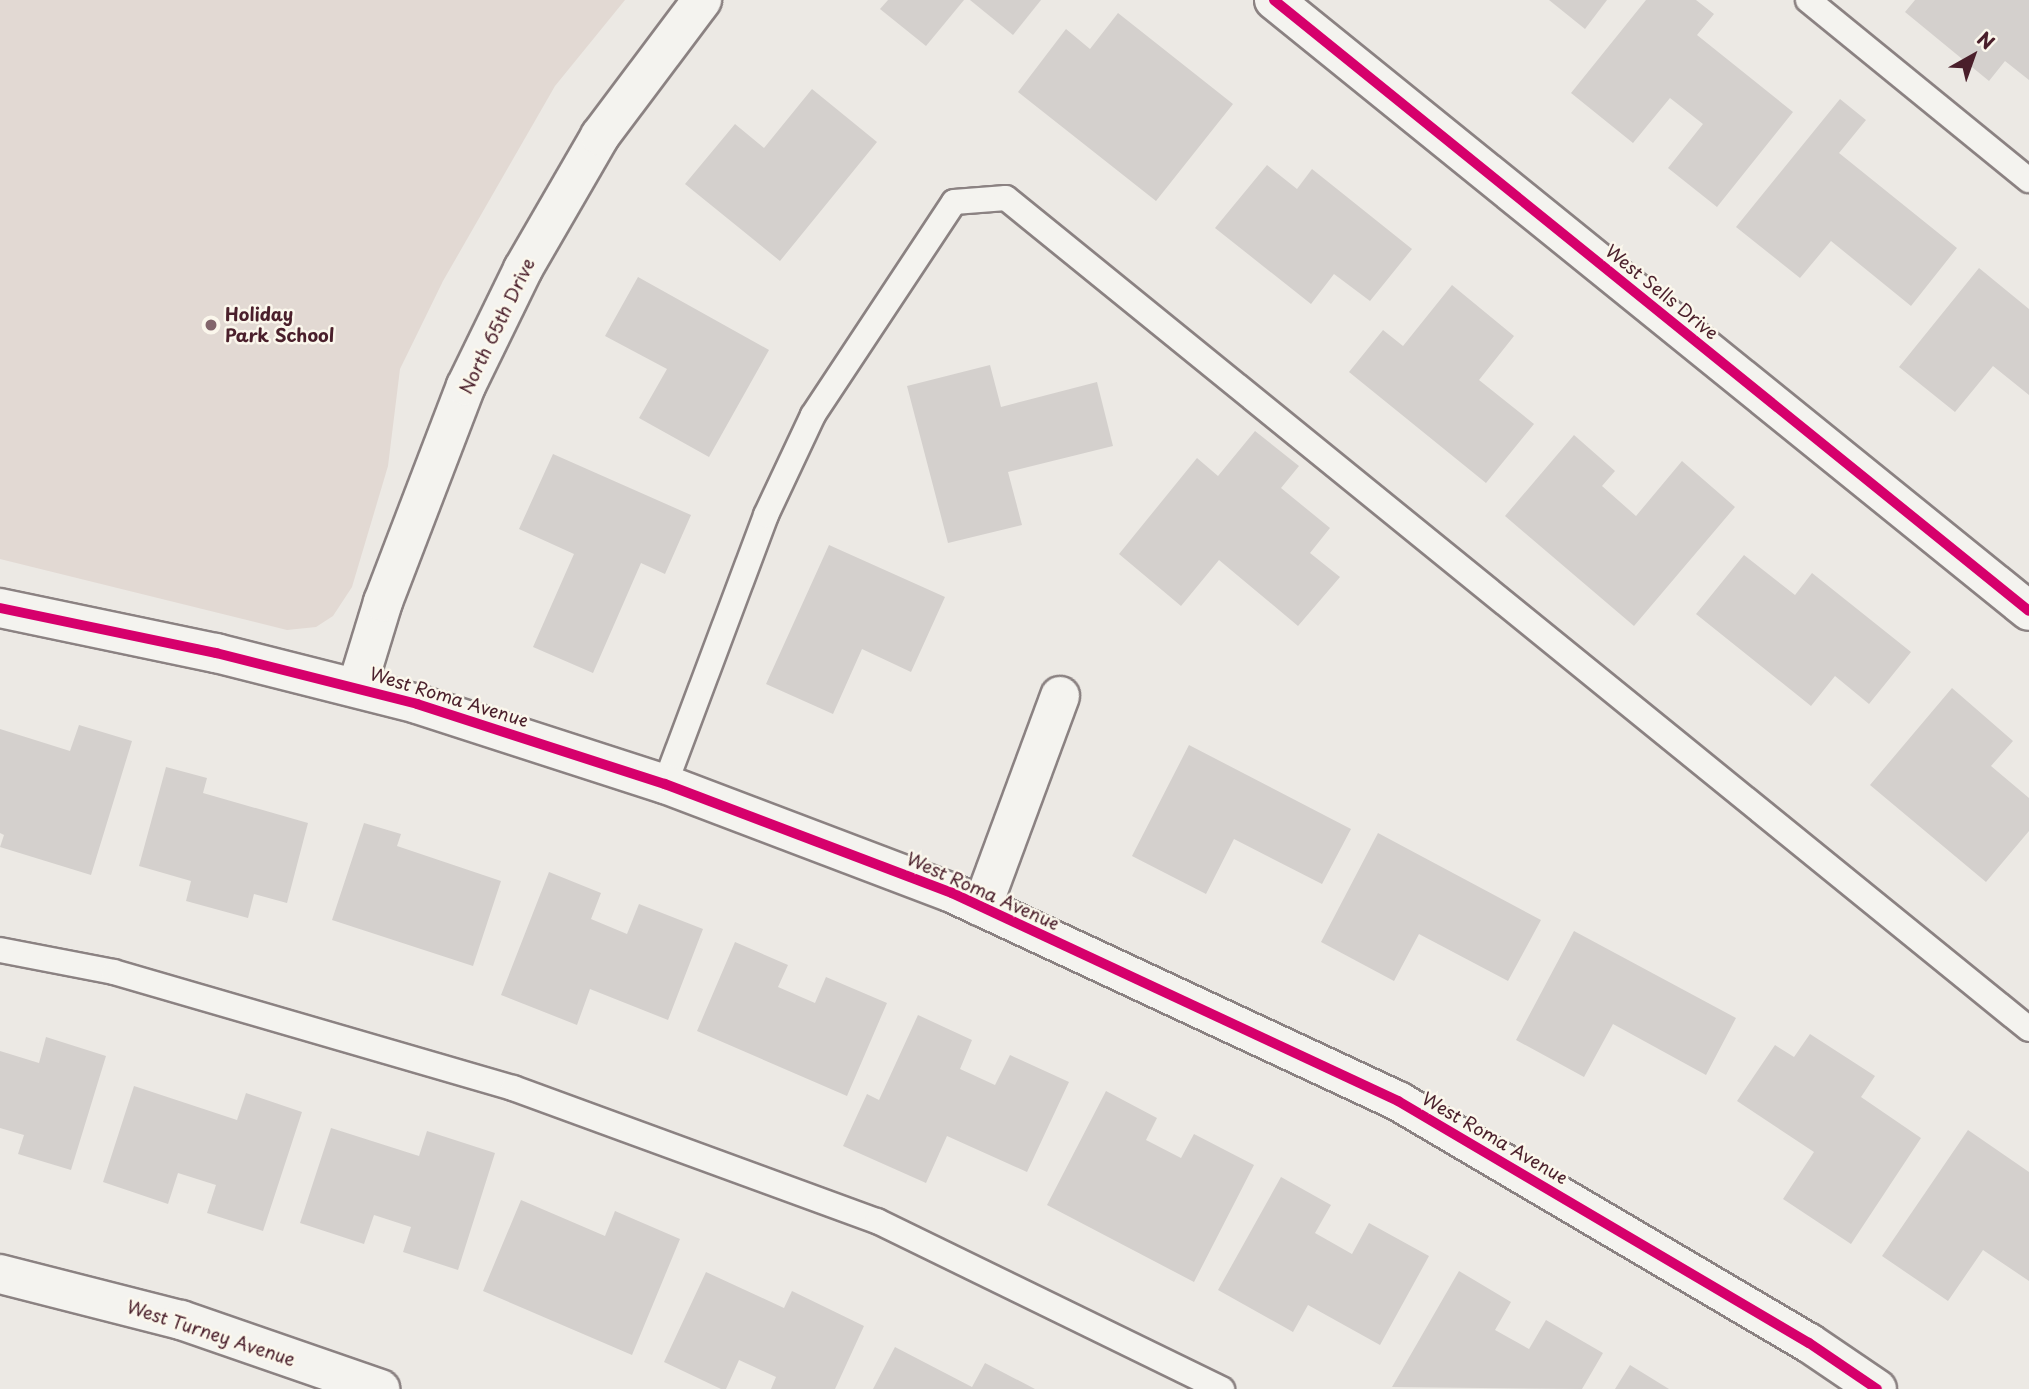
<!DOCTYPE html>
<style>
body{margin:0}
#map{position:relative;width:2029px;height:1389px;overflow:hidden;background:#ece9e4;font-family:"Playpen Sans",sans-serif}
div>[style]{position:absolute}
.built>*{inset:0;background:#e2d9d3}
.building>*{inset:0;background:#d4d0cd}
.roads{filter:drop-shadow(2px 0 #8b8282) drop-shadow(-2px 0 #8b8282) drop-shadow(0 2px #8b8282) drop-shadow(0 -2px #8b8282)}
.lane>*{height:24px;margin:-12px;padding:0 12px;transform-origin:12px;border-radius:12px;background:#f4f3ef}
.street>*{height:38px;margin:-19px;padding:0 19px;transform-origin:19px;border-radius:19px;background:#f4f3ef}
.cycleway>*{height:10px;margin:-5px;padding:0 5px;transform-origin:5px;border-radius:5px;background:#d6006c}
.dots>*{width:19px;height:19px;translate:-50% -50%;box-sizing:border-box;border:4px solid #fbf7ec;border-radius:50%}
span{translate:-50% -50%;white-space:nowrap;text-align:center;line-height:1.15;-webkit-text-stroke:5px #fbf7ec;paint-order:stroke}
.street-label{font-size:18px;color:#4a1f2b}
.poi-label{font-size:18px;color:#4a1f2b;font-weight:700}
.left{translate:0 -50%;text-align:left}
.north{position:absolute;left:1938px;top:21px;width:70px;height:70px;-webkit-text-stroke:5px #fbf7ec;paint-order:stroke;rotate:40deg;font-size:19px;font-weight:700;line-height:28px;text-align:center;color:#4a1f2b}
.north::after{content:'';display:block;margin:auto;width:24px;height:32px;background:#4a1f2b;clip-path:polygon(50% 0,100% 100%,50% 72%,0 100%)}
</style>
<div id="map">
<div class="built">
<i style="clip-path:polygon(0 0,625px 0,555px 86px,443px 281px,400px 369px,388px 466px,352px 587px,333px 616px,316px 627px,287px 630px,0 559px)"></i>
</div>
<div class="building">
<i style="clip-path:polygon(888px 0,964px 0,926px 46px,880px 9px)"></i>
<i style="clip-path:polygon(970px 0,1041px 0,1013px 35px)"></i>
<i style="clip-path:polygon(1549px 0,1607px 0,1585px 29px)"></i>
<i style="clip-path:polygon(1646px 0,1696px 0,1714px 14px,1697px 35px,1793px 112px,1717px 207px,1668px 168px,1703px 124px,1670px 98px,1633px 143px,1571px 93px)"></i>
<i style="clip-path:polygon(1915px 0,2029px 0,2029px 80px,2005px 61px,1989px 81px,1905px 12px)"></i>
<i style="clip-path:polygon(1118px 13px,1233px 104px,1156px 201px,1018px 92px,1066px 29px,1090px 49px)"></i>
<i style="clip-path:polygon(812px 89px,877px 142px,780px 261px,685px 184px,735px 124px,764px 148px)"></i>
<i style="clip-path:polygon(1840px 99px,1866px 120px,1839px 153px,1957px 248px,1911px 306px,1831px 241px,1800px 278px,1736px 227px)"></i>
<i style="clip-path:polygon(1267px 165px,1297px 189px,1312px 169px,1412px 249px,1370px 301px,1334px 274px,1311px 304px,1215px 228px)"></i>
<i style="clip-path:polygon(1979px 268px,2029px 309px,2029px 395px,1993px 366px,1955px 412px,1899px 367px)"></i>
<i style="clip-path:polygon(638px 277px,769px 350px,709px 457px,639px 418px,667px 369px,605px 336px)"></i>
<i style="clip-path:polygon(1452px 285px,1514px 336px,1479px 380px,1534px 424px,1486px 483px,1349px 372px,1383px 330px,1403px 346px)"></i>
<i style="clip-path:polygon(990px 365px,1001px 407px,1097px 382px,1113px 446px,1008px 472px,1022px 525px,948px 543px,907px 386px)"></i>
<i style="clip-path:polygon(1255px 431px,1299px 466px,1281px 488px,1330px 528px,1310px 553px,1340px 577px,1298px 626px,1219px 560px,1181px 606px,1119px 554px,1197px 458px,1218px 476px)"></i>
<i style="clip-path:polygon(1574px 435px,1615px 471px,1602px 486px,1636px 516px,1682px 461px,1735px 507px,1634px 626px,1505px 516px)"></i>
<i style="clip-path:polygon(553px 454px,691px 515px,665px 574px,641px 563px,593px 673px,533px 647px,574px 554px,519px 529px)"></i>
<i style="clip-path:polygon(829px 545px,945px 597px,911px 672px,862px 649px,833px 714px,766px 684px)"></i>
<i style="clip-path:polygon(1744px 555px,1795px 595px,1812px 573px,1911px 652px,1869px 704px,1835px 676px,1811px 706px,1696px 614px)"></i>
<i style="clip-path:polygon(1952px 688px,2013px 741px,1991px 766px,2029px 798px,2029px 831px,1986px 882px,1870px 785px)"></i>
<i style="clip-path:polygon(79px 725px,132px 741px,91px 875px,0 847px,4px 835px,0 833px,0 729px,70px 751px)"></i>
<i style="clip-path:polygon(1189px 745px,1351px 829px,1322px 884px,1234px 839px,1206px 894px,1132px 856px)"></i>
<i style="clip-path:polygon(166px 767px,207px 778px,203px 793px,308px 823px,287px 903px,254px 894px,248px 918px,186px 901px,191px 881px,139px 866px)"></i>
<i style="clip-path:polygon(364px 823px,401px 834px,397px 846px,501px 881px,473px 966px,332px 920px)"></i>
<i style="clip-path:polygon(1378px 833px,1541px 920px,1508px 981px,1419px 934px,1394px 981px,1321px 942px)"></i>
<i style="clip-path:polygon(549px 872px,601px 893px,591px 919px,627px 934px,639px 904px,703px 929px,668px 1020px,590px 989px,577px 1025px,501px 995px)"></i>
<i style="clip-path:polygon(1574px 931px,1736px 1018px,1706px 1075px,1613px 1024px,1584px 1077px,1516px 1040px)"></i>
<i style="clip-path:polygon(735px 942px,788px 965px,778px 987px,815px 1003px,826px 977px,887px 1003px,847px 1096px,697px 1031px)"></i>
<i style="clip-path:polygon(918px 1015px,972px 1040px,960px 1069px,995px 1085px,1010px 1055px,1069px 1082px,1027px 1172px,947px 1136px,926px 1183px,843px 1146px,867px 1094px,879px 1100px)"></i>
<i style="clip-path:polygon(1810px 1034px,1875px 1076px,1861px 1097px,1921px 1138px,1851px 1244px,1783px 1199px,1814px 1152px,1737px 1101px,1775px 1045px,1794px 1057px)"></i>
<i style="clip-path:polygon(46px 1037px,106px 1056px,71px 1170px,18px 1154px,24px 1135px,0 1128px,0 1051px,39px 1063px)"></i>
<i style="clip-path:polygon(134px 1086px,237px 1120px,246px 1093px,302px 1112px,263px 1231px,207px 1213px,216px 1185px,178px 1173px,168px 1204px,103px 1182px)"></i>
<i style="clip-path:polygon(1106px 1091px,1157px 1118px,1146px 1140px,1181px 1158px,1194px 1134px,1254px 1165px,1194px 1282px,1047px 1205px)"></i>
<i style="clip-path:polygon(331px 1128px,419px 1156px,427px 1131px,495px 1153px,458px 1270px,403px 1252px,411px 1227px,374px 1215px,364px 1244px,300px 1223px)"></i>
<i style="clip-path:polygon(1968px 1130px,2029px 1172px,2029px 1281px,1983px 1250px,1948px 1301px,1882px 1256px)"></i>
<i style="clip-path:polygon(1281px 1177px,1331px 1205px,1315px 1233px,1352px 1254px,1369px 1223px,1429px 1256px,1380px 1345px,1308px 1305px,1293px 1332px,1218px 1290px)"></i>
<i style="clip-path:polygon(521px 1200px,605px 1236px,615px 1211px,680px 1239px,632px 1355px,483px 1291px)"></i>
<i style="clip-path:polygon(1459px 1271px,1511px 1302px,1495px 1330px,1529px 1349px,1546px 1320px,1603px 1353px,1582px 1389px,1392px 1387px)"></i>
<i style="clip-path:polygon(706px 1272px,784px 1308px,792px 1291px,864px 1326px,835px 1389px,771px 1389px,776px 1377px,739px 1360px,726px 1389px,721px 1389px,664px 1362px)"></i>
<i style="clip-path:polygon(895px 1347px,972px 1387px,985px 1363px,1035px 1389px,873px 1389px)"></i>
<i style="clip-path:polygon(1630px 1365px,1669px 1389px,1615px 1389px)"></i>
</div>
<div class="roads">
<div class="lane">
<i style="left:1808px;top:0;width:285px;rotate:39.2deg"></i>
<i style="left:665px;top:784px;width:287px;rotate:-69.4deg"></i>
<i style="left:766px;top:515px;width:110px;rotate:-64.8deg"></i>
<i style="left:813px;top:415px;width:255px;rotate:-56.5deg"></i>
<i style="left:954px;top:202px;width:52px;rotate:-4.4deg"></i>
<i style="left:1006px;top:198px;width:1318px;rotate:39.09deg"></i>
<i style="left:0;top:950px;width:116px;rotate:10.9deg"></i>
<i style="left:114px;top:972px;width:416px;rotate:16.2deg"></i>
<i style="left:513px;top:1088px;width:388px;rotate:20.1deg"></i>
<i style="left:877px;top:1221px;width:384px;rotate:26deg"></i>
</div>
<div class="street">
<i style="left:1274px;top:0;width:971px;rotate:38.98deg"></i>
<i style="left:0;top:608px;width:221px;rotate:11.8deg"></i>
<i style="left:216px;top:653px;width:207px;rotate:14.2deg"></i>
<i style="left:417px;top:704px;width:261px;rotate:17.9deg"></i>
<i style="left:665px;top:784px;width:307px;rotate:20.8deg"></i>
<i style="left:952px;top:893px;width:492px;rotate:25deg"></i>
<i style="left:1398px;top:1101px;width:477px;rotate:30.5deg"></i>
<i style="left:1809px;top:1343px;width:82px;rotate:34.1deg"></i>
<i style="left:357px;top:687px;width:89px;rotate:-73deg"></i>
<i style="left:383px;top:602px;width:231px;rotate:-69deg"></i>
<i style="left:466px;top:386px;width:130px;rotate:-64deg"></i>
<i style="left:523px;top:269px;width:154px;rotate:-59.9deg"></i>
<i style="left:600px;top:136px;width:170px;rotate:-53.1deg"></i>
<i style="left:982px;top:907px;width:225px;rotate:-69.7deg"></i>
<i style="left:0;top:1274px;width:187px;rotate:14.3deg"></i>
<i style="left:181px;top:1320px;width:211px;rotate:19.1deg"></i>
</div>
</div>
<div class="cycleway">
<i style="left:1274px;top:0;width:971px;rotate:38.98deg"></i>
<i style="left:0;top:608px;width:221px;rotate:11.8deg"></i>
<i style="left:216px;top:653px;width:207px;rotate:14.2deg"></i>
<i style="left:417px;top:704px;width:261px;rotate:17.9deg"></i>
<i style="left:665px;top:784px;width:307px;rotate:20.8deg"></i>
<i style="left:952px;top:893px;width:492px;rotate:25deg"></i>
<i style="left:1398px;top:1101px;width:477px;rotate:30.5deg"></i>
<i style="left:1809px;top:1343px;width:82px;rotate:34.1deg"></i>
</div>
<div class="dots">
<i style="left:211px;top:325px;background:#83666c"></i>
</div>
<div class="street-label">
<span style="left:1662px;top:292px;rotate:39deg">West Sells Drive</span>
<span style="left:497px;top:326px;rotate:-64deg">North 65th Drive</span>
<span style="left:449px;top:697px;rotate:17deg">West Roma Avenue</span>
<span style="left:983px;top:891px;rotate:24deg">West Roma Avenue</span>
<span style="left:1495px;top:1138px;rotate:30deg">West Roma Avenue</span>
<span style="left:211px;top:1333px;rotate:18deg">West Turney Avenue</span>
</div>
<div class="poi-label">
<span class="left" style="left:225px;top:325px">Holiday<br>Park School</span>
</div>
<div class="north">N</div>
</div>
